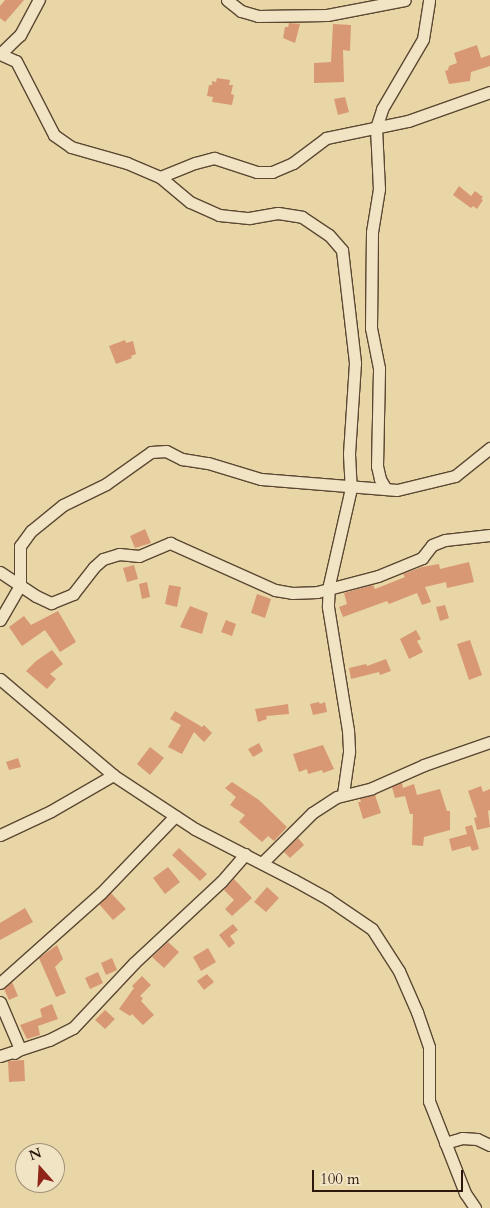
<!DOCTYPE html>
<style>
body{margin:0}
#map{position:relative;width:490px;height:1208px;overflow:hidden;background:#e8d6a6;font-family:Cardo,serif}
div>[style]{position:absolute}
.building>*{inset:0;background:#d89874}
.roads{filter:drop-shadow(1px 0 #5c4732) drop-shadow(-1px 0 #5c4732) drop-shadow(0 1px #5c4732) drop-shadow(0 -1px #5c4732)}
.street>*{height:11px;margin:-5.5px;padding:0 5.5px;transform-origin:5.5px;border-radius:5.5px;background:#f0e4c5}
span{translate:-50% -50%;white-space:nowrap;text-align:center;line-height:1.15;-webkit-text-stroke:4.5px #f0e4c5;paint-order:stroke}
.north{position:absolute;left:15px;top:1143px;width:50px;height:50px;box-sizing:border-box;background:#f0e4c5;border:1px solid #a2927b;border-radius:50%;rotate:341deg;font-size:14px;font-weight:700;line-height:20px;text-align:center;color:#2d170c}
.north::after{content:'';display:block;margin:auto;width:18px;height:22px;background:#8f2418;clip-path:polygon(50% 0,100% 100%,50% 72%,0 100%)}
.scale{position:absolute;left:312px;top:1170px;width:151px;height:22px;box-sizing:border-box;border:2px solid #2d170c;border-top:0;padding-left:6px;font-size:15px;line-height:18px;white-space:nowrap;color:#2d170c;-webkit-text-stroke:4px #f0e4c5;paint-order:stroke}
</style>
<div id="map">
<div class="building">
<i style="clip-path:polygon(5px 0,24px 0,5px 22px,0 18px,0 6px)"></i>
<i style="clip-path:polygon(289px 23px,300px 24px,295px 43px,283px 38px,285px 27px,288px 27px)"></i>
<i style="clip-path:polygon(333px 24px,351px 25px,350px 51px,343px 50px,344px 82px,314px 83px,314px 63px,331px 62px)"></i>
<i style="clip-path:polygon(477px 45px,481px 58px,490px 55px,490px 66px,471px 72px,470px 81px,449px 84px,445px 71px,448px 70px,449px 66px,457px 63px,454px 53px)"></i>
<i style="clip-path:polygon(217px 78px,230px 80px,229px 85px,233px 85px,231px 94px,234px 95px,232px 105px,212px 102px,213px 97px,207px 96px,209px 85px,212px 85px,212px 81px,216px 82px)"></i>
<i style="clip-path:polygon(345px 97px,349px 112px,338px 115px,334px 99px)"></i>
<i style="clip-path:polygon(459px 186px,471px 196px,475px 191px,483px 197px,481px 199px,483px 200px,477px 209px,473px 206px,471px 208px,453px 195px)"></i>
<i style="clip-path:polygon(125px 340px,126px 343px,133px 341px,136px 354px,131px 356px,132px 358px,116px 364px,109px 346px)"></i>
<i style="clip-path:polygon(145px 529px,151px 543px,135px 548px,130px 536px)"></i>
<i style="clip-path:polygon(469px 562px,474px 582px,447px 588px,446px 582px,425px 587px,431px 602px,422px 605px,417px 593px,389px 604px,387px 601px,343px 617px,339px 607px,347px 604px,344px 593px,373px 585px,375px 589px,405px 577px,403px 574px,422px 567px,439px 564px,440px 569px)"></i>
<i style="clip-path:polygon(134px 565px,138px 579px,127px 582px,123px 568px)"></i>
<i style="clip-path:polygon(147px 582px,150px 597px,142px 599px,139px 584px)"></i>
<i style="clip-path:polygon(169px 585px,181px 587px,177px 607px,165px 604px)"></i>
<i style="clip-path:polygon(257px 594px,271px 599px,265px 618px,251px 613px)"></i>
<i style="clip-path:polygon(445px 605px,449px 618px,440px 621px,436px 607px)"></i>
<i style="clip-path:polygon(190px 606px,208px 613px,202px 634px,180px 627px)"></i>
<i style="clip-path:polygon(58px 611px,76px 642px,60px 652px,45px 630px,22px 646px,9px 627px,24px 616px,31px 625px)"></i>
<i style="clip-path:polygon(226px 620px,236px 624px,232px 636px,221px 632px)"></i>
<i style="clip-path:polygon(416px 630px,421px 639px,417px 641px,423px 652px,409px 659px,400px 639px)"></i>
<i style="clip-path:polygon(470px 640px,482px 675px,469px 680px,457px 644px)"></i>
<i style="clip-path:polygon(52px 650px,63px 664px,50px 674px,56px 679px,47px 689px,26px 671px,36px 661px)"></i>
<i style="clip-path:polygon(386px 659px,391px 671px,380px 675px,379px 672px,351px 679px,349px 668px,366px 664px,367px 666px)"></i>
<i style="clip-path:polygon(319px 702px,320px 704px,325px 702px,327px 712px,313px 715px,310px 704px)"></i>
<i style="clip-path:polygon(288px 704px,289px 714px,266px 716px,267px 719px,258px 722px,255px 709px)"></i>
<i style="clip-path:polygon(175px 711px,202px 727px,204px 725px,212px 733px,204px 742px,194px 732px,182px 754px,168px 747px,181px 725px,170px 719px)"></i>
<i style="clip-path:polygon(259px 743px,263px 751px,253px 757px,248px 749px)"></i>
<i style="clip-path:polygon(323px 745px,334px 769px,323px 773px,322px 770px,308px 774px,307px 769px,299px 772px,293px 754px)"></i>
<i style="clip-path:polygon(150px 747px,164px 758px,150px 775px,137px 764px)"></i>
<i style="clip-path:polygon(18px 758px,21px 767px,9px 770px,6px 762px)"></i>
<i style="clip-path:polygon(232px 782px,259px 800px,287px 827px,274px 841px,268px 836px,262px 842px,239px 822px,245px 815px,230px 805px,236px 797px,225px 788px)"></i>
<i style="clip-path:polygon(402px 783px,403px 788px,414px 784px,417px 795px,440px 789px,447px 811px,450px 811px,450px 830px,424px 837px,423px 846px,412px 845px,413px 814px,410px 814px,405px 796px,395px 798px,392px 787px)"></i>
<i style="clip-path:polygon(481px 786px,483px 792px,490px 789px,490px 810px,488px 811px,490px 827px,477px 830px,474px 818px,477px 817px,468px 791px)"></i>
<i style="clip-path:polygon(375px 795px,381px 813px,363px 819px,358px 802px,361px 802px,360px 799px)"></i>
<i style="clip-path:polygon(472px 825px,479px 849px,472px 851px,470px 846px,452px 851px,449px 839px,467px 834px,465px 827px)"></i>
<i style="clip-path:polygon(298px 838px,304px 845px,290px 858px,284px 852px)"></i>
<i style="clip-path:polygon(179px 848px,207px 874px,200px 881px,172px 855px)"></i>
<i style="clip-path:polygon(168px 867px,180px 882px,165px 894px,153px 878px)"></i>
<i style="clip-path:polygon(234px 879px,252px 898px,232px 916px,225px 909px,234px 900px,224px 890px)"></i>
<i style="clip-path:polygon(267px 887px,279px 898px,266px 912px,254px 902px)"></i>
<i style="clip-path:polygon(111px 893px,126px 909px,113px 920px,99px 904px)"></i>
<i style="clip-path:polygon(25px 908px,33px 922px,0 940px,0 923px)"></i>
<i style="clip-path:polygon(233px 924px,238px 930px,230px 936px,235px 943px,229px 948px,219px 935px)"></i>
<i style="clip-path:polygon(168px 942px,179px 952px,164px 968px,152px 957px)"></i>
<i style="clip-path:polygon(57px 945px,63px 959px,55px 967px,66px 993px,56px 997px,39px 958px)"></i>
<i style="clip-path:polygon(208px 948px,216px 962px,201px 971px,193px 957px)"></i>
<i style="clip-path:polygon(112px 958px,117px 970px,106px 975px,101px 963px)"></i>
<i style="clip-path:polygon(98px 972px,103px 983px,90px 989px,85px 978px)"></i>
<i style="clip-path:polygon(207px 974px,214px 982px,204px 990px,197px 981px)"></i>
<i style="clip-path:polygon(142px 976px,151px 985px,140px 996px,143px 998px,141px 1001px,154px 1015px,143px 1025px,132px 1014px,130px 1016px,119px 1009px,134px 988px,132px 986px)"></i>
<i style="clip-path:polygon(12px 982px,18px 996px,9px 1000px,4px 989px)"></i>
<i style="clip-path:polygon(52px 1004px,58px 1019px,38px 1026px,40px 1035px,27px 1039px,20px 1025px,42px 1017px,40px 1009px)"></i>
<i style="clip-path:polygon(105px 1010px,115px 1019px,105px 1029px,95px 1020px)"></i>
<i style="clip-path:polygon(24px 1060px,25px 1081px,9px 1082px,8px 1061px)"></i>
</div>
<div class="roads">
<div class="street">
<i style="left:227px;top:0;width:18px;rotate:38deg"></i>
<i style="left:241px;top:11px;width:18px;rotate:16deg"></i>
<i style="left:258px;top:16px;width:69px;rotate:-0.8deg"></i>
<i style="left:327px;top:15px;width:79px;rotate:-10.9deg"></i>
<i style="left:0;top:54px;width:17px;rotate:24deg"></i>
<i style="left:16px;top:61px;width:83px;rotate:62.8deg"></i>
<i style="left:54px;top:135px;width:21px;rotate:35deg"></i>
<i style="left:71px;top:147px;width:58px;rotate:15.9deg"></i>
<i style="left:127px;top:163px;width:36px;rotate:23deg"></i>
<i style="left:160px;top:177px;width:39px;rotate:40deg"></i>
<i style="left:190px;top:202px;width:32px;rotate:24deg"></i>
<i style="left:219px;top:215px;width:30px;rotate:6deg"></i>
<i style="left:249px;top:218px;width:29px;rotate:-10deg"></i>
<i style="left:278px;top:213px;width:24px;rotate:9deg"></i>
<i style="left:302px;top:217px;width:32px;rotate:34deg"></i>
<i style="left:329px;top:235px;width:20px;rotate:49deg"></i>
<i style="left:342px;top:250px;width:114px;rotate:83.4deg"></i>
<i style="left:355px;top:363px;width:91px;rotate:93.8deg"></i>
<i style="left:349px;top:454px;width:34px;rotate:87deg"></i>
<i style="left:351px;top:488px;width:99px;rotate:102.8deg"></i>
<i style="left:329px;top:585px;width:22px;rotate:93deg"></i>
<i style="left:328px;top:607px;width:125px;rotate:80.8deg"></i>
<i style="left:348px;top:730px;width:22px;rotate:87deg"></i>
<i style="left:349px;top:752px;width:42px;rotate:98.1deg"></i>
<i style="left:0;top:54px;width:28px;rotate:-44deg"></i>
<i style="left:20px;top:35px;width:40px;rotate:-62deg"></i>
<i style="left:160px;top:177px;width:38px;rotate:-22deg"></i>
<i style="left:195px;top:163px;width:20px;rotate:-15deg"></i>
<i style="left:214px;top:158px;width:45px;rotate:18deg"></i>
<i style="left:257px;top:172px;width:15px"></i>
<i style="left:272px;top:172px;width:23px;rotate:-23deg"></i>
<i style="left:293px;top:163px;width:41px;rotate:-37.1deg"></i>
<i style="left:326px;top:138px;width:84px;rotate:-11.7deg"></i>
<i style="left:408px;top:121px;width:87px;rotate:-19.5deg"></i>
<i style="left:386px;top:489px;width:12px;rotate:-121deg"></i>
<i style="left:380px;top:479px;width:13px;rotate:-103deg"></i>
<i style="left:377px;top:466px;width:98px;rotate:-88.8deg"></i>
<i style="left:379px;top:368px;width:41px;rotate:-101.3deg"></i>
<i style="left:371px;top:328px;width:96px;rotate:-89.4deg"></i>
<i style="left:372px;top:232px;width:44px;rotate:-80.8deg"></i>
<i style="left:379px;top:189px;width:61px;rotate:-92.8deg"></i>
<i style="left:376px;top:128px;width:20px;rotate:-72deg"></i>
<i style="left:382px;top:109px;width:81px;rotate:-59.6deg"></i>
<i style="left:423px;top:39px;width:39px;rotate:-81deg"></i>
<i style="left:0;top:572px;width:43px;rotate:33.7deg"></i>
<i style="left:36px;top:596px;width:17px;rotate:25deg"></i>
<i style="left:51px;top:603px;width:24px;rotate:-22deg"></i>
<i style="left:73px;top:594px;width:34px;rotate:-52deg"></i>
<i style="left:94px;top:567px;width:12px;rotate:-42deg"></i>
<i style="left:103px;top:559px;width:17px;rotate:-17deg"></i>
<i style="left:119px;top:554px;width:20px;rotate:6deg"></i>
<i style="left:139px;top:556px;width:34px;rotate:-23deg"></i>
<i style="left:170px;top:543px;width:115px;rotate:24.1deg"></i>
<i style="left:275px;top:590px;width:17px;rotate:10deg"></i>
<i style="left:292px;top:593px;width:25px;rotate:-2deg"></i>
<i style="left:317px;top:592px;width:63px;rotate:-14.7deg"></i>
<i style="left:378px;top:576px;width:48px;rotate:-22.2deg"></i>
<i style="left:422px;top:558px;width:16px;rotate:-52deg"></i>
<i style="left:432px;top:545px;width:14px;rotate:-21deg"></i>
<i style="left:445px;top:540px;width:45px;rotate:-6.3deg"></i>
<i style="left:0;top:620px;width:39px;rotate:-60deg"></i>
<i style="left:20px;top:586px;width:40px;rotate:-90deg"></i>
<i style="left:20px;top:546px;width:19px;rotate:-54deg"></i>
<i style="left:31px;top:531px;width:41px;rotate:-39.1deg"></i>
<i style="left:63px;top:505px;width:48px;rotate:-26deg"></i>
<i style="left:106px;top:484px;width:55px;rotate:-35.4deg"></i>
<i style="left:151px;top:452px;width:15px;rotate:-4deg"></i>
<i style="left:166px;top:451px;width:18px;rotate:27deg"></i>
<i style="left:182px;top:459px;width:26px;rotate:9deg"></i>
<i style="left:208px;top:463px;width:55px;rotate:16.8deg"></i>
<i style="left:261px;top:479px;width:136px;rotate:4.6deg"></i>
<i style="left:397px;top:490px;width:60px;rotate:-13.6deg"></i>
<i style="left:455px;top:476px;width:45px;rotate:-38.7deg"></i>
<i style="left:0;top:679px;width:148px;rotate:40.3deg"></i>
<i style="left:113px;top:775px;width:98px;rotate:33.4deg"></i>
<i style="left:195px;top:829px;width:111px;rotate:27.3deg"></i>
<i style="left:294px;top:880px;width:39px;rotate:29deg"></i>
<i style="left:328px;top:899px;width:53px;rotate:34.3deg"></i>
<i style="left:372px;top:929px;width:50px;rotate:57.3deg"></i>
<i style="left:399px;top:971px;width:45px;rotate:66.3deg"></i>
<i style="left:417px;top:1012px;width:37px;rotate:71deg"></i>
<i style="left:429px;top:1047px;width:54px;rotate:90deg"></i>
<i style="left:429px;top:1101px;width:99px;rotate:68.6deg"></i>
<i style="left:465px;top:1193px;width:18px;rotate:56deg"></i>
<i style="left:0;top:835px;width:56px;rotate:-25.2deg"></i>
<i style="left:51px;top:811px;width:72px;rotate:-30.1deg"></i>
<i style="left:262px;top:863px;width:71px;rotate:-45deg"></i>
<i style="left:312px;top:813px;width:30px;rotate:-33deg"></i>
<i style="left:337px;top:797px;width:36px;rotate:-14deg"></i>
<i style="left:372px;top:788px;width:57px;rotate:-23.9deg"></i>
<i style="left:424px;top:765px;width:70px;rotate:-19.2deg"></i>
<i style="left:0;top:983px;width:135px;rotate:-41.7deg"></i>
<i style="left:101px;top:893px;width:107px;rotate:-46.1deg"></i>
<i style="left:0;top:1002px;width:51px;rotate:66.9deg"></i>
<i style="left:20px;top:1049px;width:7px;rotate:146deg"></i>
<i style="left:0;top:1056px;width:52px;rotate:-18.1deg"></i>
<i style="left:49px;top:1040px;width:27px;rotate:-27deg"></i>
<i style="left:73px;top:1028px;width:89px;rotate:-46.8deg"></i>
<i style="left:134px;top:963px;width:119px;rotate:-43deg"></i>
<i style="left:221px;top:882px;width:37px;rotate:-49deg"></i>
<i style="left:445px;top:1143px;width:18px;rotate:-16deg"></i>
<i style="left:462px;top:1138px;width:15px;rotate:4deg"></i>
<i style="left:477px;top:1139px;width:14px;rotate:25deg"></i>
</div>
</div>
<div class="north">N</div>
<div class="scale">100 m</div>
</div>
